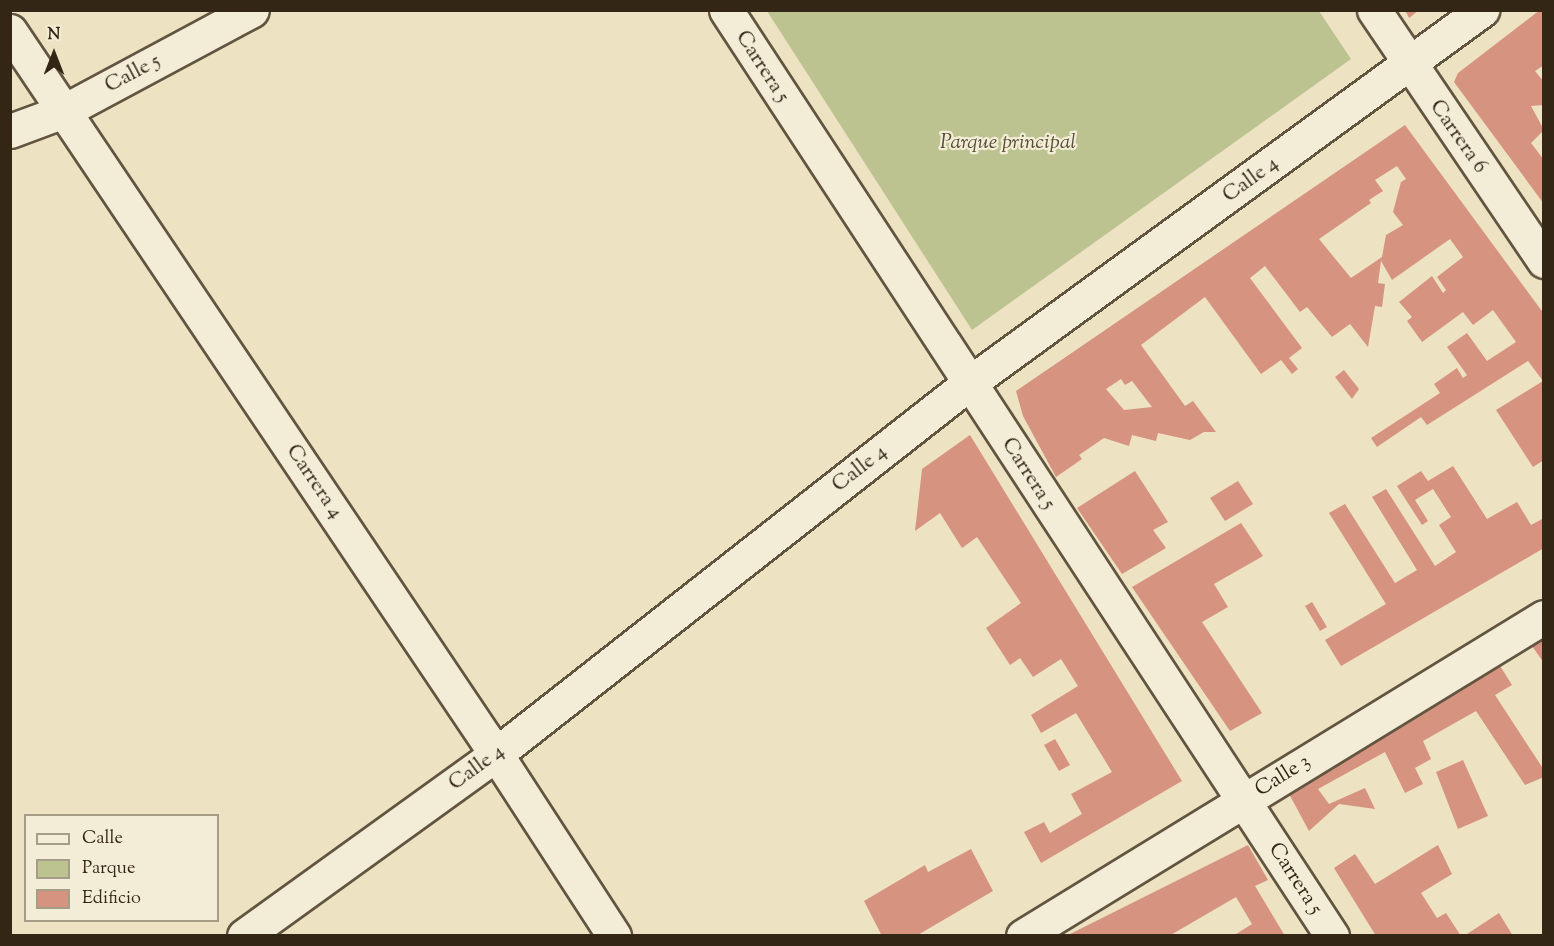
<!DOCTYPE html>
<style>
body{margin:0}
#map{position:relative;width:1554px;height:946px;overflow:hidden;background:#ede2c2;font-family:"Sorts Mill Goudy",serif}
div>[style]{position:absolute}
.green>*{inset:0;background:#bcc290}
.building>*{inset:0;background:#d69380}
.roads{filter:drop-shadow(2px 0 #625540) drop-shadow(-2px 0 #625540) drop-shadow(0 2px #625540) drop-shadow(0 -2px #625540)}
.minor>*{height:33px;margin:-16.5px;padding:0 16.5px;transform-origin:16.5px;border-radius:16.5px;background:#f3ecd7}
span{translate:-50% -50%;white-space:nowrap;text-align:center;line-height:1.15;-webkit-text-stroke:4.5px #f3ecd7;paint-order:stroke}
.street-label{font-size:21px;color:#332615}
.park-label{font-size:21px;color:#554d34;font-style:italic}
.frame{position:absolute;inset:0;border:12px solid #332615;pointer-events:none}
.legend{position:absolute;left:24px;top:814px;width:195px;height:108px;box-sizing:border-box;background:#f3ecd7;border:2px solid #a69d89;margin:0;padding:8px 10px;list-style:none;font-size:18px;color:#332615}
.legend li{display:flex;align-items:center;gap:12px;height:30px}
.legend b{width:30px;border:2px solid #a69d89}
.north{position:absolute;left:24px;top:24px;width:60px;height:60px;-webkit-text-stroke:4px #f3ecd7;paint-order:stroke;rotate:0deg;font-size:16px;font-weight:700;line-height:24px;text-align:center;color:#332615}
.north::after{content:'';display:block;margin:auto;width:21px;height:27px;background:#332615;clip-path:polygon(50% 0,100% 100%,50% 72%,0 100%)}
</style>
<div id="map">
<div class="green">
<i style="clip-path:polygon(767px 11px,1319px 11px,1351px 59px,972px 330px)"></i>
</div>
<div class="building">
<i style="clip-path:polygon(1405px 10px,1419px 10px,1409px 18px)"></i>
<i style="clip-path:polygon(1540px 10px,1544px 10px,1544px 65px,1535px 71px,1544px 82px,1544px 105px,1531px 106px,1544px 130px,1531px 143px,1544px 160px,1544px 204px,1454px 82px,1458px 73px)"></i>
<i style="clip-path:polygon(evenodd,1405px 125px,1544px 314px,1544px 460px,1533px 467px,1496px 410px,1543px 381px,1528px 361px,1427px 425px,1421px 417px,1377px 447px,1371px 438px,1440px 393px,1434px 384px,1457px 368px,1463px 378px,1467px 375px,1447px 347px,1467px 333px,1487px 361px,1516px 342px,1493px 310px,1473px 325px,1463px 312px,1422px 342px,1407px 321px,1412px 317px,1399px 302px,1432px 276px,1443px 293px,1446px 290px,1437px 277px,1463px 257px,1450px 239px,1392px 280px,1381px 261px,1378px 283px,1385px 284px,1382px 307px,1375px 306px,1368px 347px,1350px 324px,1332px 337px,1307px 307px,1300px 312px,1265px 266px,1250px 278px,1302px 348px,1289px 358px,1298px 369px,1292px 374px,1281px 360px,1261px 374px,1205px 297px,1141px 345px,1185px 406px,1193px 401px,1216px 432px,1204px 432px,1190px 440px,1158px 433px,1156px 441px,1132px 435px,1129px 446px,1104px 438px,1079px 455px,1082px 459px,1056px 477px,1023px 416px,1016px 391px,1405px 125px,1397px 166px,1406px 179px,1401px 182px,1393px 212px,1403px 225px,1386px 235px,1382px 257px,1351px 278px,1319px 239px,1371px 203px,1369px 200px,1383px 191px,1375px 180px,1397px 166px,1405px 125px,1121px 379px,1125px 385px,1132px 381px,1152px 407px,1124px 410px,1106px 389px,1121px 379px)"></i>
<i style="clip-path:polygon(1344px 370px,1359px 389px,1352px 399px,1335px 377px)"></i>
<i style="clip-path:polygon(970px 435px,1182px 781px,1041px 863px,1024px 832px,1044px 822px,1050px 833px,1082px 814px,1071px 794px,1112px 772px,1076px 713px,1041px 733px,1031px 715px,1078px 686px,1061px 659px,1033px 677px,1020px 658px,1010px 665px,986px 628px,1021px 603px,977px 537px,962px 548px,940px 513px,915px 531px,922px 469px)"></i>
<i style="clip-path:polygon(1453px 466px,1487px 519px,1517px 502px,1531px 525px,1544px 518px,1544px 548px,1341px 666px,1325px 640px,1386px 604px,1329px 513px,1345px 504px,1395px 583px,1417px 570px,1372px 497px,1386px 489px,1435px 566px,1456px 552px,1439px 525px,1451px 517px,1433px 489px,1415px 500px,1428px 521px,1422px 525px,1397px 486px,1421px 471px,1428px 481px)"></i>
<i style="clip-path:polygon(1135px 471px,1168px 522px,1153px 530px,1166px 548px,1122px 574px,1077px 508px)"></i>
<i style="clip-path:polygon(1238px 481px,1253px 504px,1225px 521px,1210px 498px)"></i>
<i style="clip-path:polygon(1241px 523px,1263px 556px,1214px 584px,1228px 607px,1202px 622px,1262px 713px,1230px 731px,1132px 587px)"></i>
<i style="clip-path:polygon(1312px 602px,1327px 627px,1320px 631px,1305px 606px)"></i>
<i style="clip-path:polygon(1544px 629px,1544px 663px,1527px 639px)"></i>
<i style="clip-path:polygon(1497px 661px,1512px 685px,1495px 695px,1544px 770px,1544px 777px,1525px 785px,1476px 711px,1423px 741px,1431px 759px,1415px 768px,1423px 784px,1405px 793px,1385px 752px,1318px 789px,1329px 804px,1365px 788px,1375px 809px,1339px 804px,1309px 831px,1288px 792px)"></i>
<i style="clip-path:polygon(1055px 739px,1070px 765px,1059px 771px,1044px 745px)"></i>
<i style="clip-path:polygon(1463px 760px,1488px 816px,1458px 829px,1436px 772px)"></i>
<i style="clip-path:polygon(1248px 845px,1268px 880px,1255px 886px,1285px 936px,1233px 936px,1252px 924px,1236px 897px,1169px 936px,1066px 936px)"></i>
<i style="clip-path:polygon(1438px 845px,1452px 874px,1421px 893px,1437px 918px,1446px 913px,1461px 936px,1376px 936px,1334px 868px,1355px 854px,1375px 884px)"></i>
<i style="clip-path:polygon(971px 849px,993px 891px,916px 936px,882px 936px,864px 901px,925px 865px,928px 872px)"></i>
<i style="clip-path:polygon(1499px 913px,1513px 936px,1464px 936px)"></i>
</div>
<div class="roads">
<div class="minor">
<i style="left:726px;top:10px;width:1107px;rotate:56.8deg"></i>
<i style="left:1374px;top:10px;width:303px;rotate:55.9deg"></i>
<i style="left:10px;top:31px;width:871px;rotate:56.09deg"></i>
<i style="left:496px;top:754px;width:217px;rotate:57deg"></i>
<i style="left:10px;top:131px;width:58px;rotate:-20.3deg"></i>
<i style="left:64px;top:111px;width:213px;rotate:-28.2deg"></i>
<i style="left:244px;top:936px;width:311px;rotate:-35.8deg"></i>
<i style="left:496px;top:754px;width:600px;rotate:-38.09deg"></i>
<i style="left:968px;top:384px;width:636px;rotate:-36.04deg"></i>
<i style="left:1023px;top:936px;width:611px;rotate:-31.48deg"></i>
</div>
</div>
<div class="street-label">
<span style="left:762px;top:67px;rotate:57deg">Carrera 5</span>
<span style="left:133px;top:74px;rotate:-28deg">Calle 5</span>
<span style="left:1458px;top:137px;rotate:55deg">Carrera 6</span>
<span style="left:1251px;top:180px;rotate:-36deg">Calle 4</span>
<span style="left:860px;top:469px;rotate:-38deg">Calle 4</span>
<span style="left:1028px;top:474px;rotate:57deg">Carrera 5</span>
<span style="left:314px;top:482px;rotate:56deg">Carrera 4</span>
<span style="left:477px;top:768px;rotate:-36deg">Calle 4</span>
<span style="left:1283px;top:776px;rotate:-32deg">Calle 3</span>
<span style="left:1295px;top:879px;rotate:57deg">Carrera 5</span>
</div>
<div class="park-label">
<span style="left:1008px;top:143px">Parque principal</span>
</div>
<div class="frame"></div>
<ul class="legend">
<li><b style="height:8px;background:#f3ecd7"></b>Calle</li>
<li><b style="height:16px;background:#bcc290"></b>Parque</li>
<li><b style="height:16px;background:#d69380"></b>Edificio</li>
</ul>
<div class="north">N</div>
</div>
